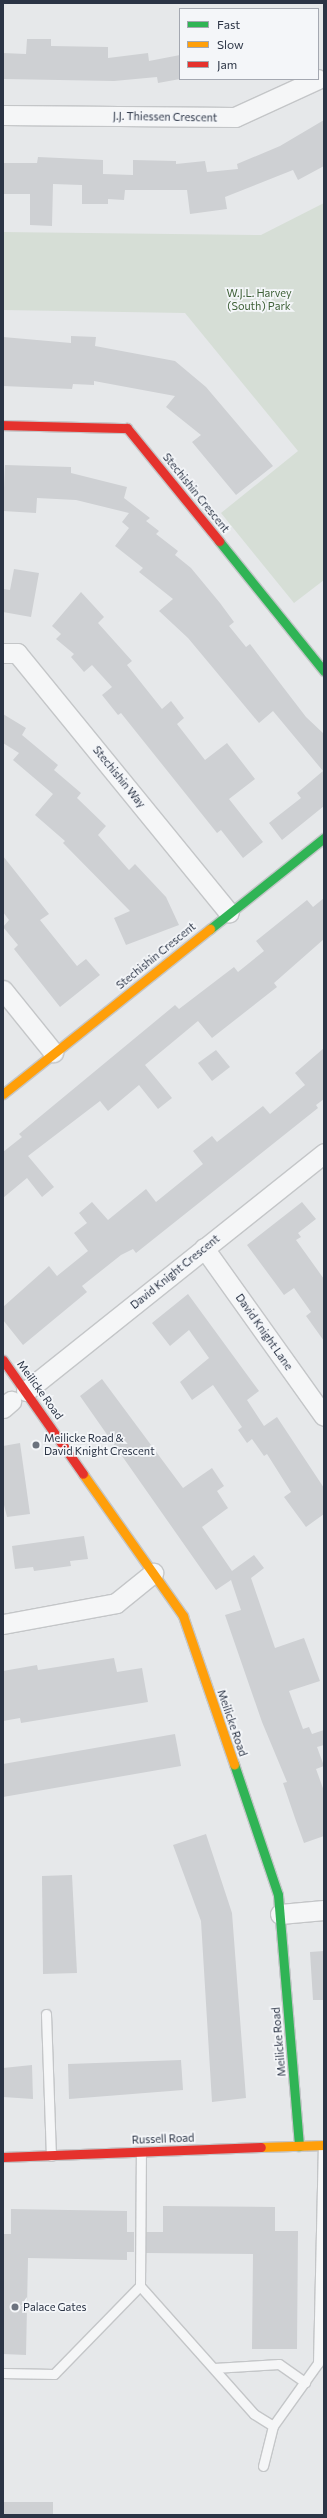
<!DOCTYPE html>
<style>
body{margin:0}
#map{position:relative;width:327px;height:2518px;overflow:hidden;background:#e6e8ea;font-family:Commissioner,sans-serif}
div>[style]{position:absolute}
.green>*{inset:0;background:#d6ded6}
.building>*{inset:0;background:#ced0d3}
.roads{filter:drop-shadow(1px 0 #c4c6c8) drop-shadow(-1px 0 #c4c6c8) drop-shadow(0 1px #c4c6c8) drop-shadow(0 -1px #c4c6c8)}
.lane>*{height:9px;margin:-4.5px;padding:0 4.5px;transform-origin:4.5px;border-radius:4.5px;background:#f5f6f7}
.street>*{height:19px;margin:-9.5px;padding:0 9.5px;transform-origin:9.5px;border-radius:9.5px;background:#f5f6f7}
.fast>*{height:9px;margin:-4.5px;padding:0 4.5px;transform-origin:4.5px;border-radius:4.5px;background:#30b455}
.slow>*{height:9px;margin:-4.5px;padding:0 4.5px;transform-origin:4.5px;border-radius:4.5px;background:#ff9f0a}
.jam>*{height:9px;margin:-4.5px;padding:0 4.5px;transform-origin:4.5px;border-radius:4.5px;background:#e5322d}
.dots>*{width:11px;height:11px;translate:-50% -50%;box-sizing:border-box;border:2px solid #f4f6f9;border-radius:50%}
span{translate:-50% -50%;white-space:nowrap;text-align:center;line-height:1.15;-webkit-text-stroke:3.5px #f4f6f9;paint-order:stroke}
.street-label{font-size:11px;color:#2b3445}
.park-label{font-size:11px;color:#3f6138}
.poi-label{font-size:11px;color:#2b3445}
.left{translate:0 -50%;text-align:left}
.frame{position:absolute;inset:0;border:4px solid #2b3445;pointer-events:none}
.legend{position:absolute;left:179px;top:8px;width:140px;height:72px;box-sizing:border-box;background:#f4f6f9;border:1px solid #a4a8b1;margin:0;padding:5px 7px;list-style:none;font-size:12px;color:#2b3445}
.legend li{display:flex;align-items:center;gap:8px;height:20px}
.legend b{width:20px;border:1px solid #a4a8b1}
</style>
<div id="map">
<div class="green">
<i style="clip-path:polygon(324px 203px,324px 580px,294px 603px,221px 513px,298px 451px,185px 313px,3px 310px,3px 232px,261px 235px)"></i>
</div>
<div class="building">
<i style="clip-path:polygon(27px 39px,51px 39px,51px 46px,108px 47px,108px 58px,148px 53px,149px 61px,180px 55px,180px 79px,158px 83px,157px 77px,114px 81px,4px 79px,3px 53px,26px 54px)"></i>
<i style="clip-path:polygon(324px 120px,324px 166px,298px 180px,293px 170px,225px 197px,227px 209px,190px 214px,187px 190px,125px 190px,124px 200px,108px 199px,108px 204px,82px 204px,82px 185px,53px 184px,52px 226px,30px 225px,30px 194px,3px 194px,3px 163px,37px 163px,38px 157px,103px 160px,103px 174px,133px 175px,133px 160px,176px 161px,176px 164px,205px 161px,207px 172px,238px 169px,237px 164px,280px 146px)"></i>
<i style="clip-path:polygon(71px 336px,96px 337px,95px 346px,175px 361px,206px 387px,273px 466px,236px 495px,192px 442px,201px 435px,166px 407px,175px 396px,94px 381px,94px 385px,73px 384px,72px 389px,3px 386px,3px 337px,71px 343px)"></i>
<i style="clip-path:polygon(5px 465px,71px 467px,71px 473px,127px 487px,124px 498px,150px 518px,146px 521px,159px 531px,156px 534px,178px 551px,175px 555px,191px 568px,220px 603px,234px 622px,229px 626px,246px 647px,250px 644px,306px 717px,324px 734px,324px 806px,282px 840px,269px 823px,301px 798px,297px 793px,323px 771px,273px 711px,259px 723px,188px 638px,159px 611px,173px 599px,139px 572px,143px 568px,115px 546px,129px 528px,122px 522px,129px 513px,76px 500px,37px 498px,36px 513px,3px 511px)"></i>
<i style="clip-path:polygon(14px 569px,39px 573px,31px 617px,3px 612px,3px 589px,10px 590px)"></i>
<i style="clip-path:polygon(81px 592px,104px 617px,98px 623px,132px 661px,127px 665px,162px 709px,171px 701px,184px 718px,177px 724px,205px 760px,227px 743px,255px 779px,229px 799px,263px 842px,243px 858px,221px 830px,217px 833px,121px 713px,118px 715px,102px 695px,112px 687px,92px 665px,84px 672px,71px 657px,74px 654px,56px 639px,61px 634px,52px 626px)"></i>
<i style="clip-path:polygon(3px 714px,26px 728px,22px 735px,58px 765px,54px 770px,81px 793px,77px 798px,106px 826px,98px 835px,129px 870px,135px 864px,166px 897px,179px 925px,126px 945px,114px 918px,130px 911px,63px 843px,65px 841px,35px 815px,53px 794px,13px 760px,19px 753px,3px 743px)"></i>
<i style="clip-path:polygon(3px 856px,49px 914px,40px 920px,77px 966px,86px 959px,100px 975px,60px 1007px,14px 949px,18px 945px,3px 927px,9px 920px,3px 912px)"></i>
<i style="clip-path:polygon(324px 898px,324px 939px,274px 983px,277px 987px,212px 1038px,198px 1021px,145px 1065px,172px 1098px,158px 1109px,139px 1085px,108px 1111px,100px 1101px,28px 1156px,54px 1187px,42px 1197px,27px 1178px,3px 1198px,3px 1152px,22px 1137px,19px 1134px,175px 1005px,179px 1009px,234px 967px,238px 972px,264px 951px,256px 941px,307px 900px,313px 907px)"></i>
<i style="clip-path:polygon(324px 1048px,324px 1099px,316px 1105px,318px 1108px,136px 1253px,133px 1249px,121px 1255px,82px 1286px,87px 1292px,23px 1345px,3px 1320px,3px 1307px,49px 1266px,57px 1276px,88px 1251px,74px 1233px,87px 1223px,79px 1213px,92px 1202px,108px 1220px,146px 1189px,156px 1202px,203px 1164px,193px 1151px,212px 1136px,217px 1142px,263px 1106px,270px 1114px,305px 1085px,295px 1073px)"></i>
<i style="clip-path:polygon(216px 1050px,230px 1067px,212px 1081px,198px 1063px)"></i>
<i style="clip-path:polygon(302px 1202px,316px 1219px,298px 1233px,301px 1237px,296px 1240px,324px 1279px,324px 1341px,306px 1316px,311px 1312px,294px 1288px,284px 1295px,247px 1245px)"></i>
<i style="clip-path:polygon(188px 1294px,259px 1391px,247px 1400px,264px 1426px,277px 1417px,324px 1488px,324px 1514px,306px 1527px,284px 1497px,291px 1492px,267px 1454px,264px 1456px,252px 1439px,247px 1443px,238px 1430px,242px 1427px,213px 1385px,192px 1400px,180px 1382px,209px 1358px,189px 1330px,170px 1346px,152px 1323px)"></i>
<i style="clip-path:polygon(102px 1379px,183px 1488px,212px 1468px,224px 1486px,217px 1491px,228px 1508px,202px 1527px,232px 1571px,254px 1555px,264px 1568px,251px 1578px,275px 1648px,304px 1638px,320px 1681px,289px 1691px,303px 1729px,309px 1727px,312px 1734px,324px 1730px,324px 1745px,317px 1747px,324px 1766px,316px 1769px,324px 1791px,324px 1836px,304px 1843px,296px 1821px,283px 1783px,287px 1782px,262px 1722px,225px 1615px,241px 1610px,231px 1580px,216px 1590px,80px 1396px)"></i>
<i style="clip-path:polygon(20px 1443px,30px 1514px,7px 1517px,3px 1501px,3px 1446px)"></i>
<i style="clip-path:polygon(84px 1536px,88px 1559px,70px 1561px,71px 1566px,34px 1571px,33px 1567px,15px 1569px,12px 1546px)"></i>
<i style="clip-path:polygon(114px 1658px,117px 1672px,142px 1668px,148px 1702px,21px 1723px,20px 1718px,3px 1721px,3px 1671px,37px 1665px,38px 1670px)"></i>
<i style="clip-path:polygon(175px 1734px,181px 1766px,3px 1797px,3px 1764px)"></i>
<i style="clip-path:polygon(206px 1834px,232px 1913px,246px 2098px,212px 2102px,201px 1921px,173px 1845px)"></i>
<i style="clip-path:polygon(72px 1875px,77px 1973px,43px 1974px,42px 1876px)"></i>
<i style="clip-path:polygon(324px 1951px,324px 2000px,313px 2000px,310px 1952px)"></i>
<i style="clip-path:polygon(181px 2060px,183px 2090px,69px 2099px,68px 2064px)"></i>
<i style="clip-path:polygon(32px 2065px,33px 2099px,3px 2097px,3px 2068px)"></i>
<i style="clip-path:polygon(163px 2206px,275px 2207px,275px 2231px,298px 2231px,297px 2349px,252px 2349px,253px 2254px,146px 2253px,146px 2232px,163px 2232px)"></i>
<i style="clip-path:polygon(11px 2209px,127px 2211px,127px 2232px,134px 2232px,134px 2252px,127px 2252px,127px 2260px,28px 2258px,26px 2355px,3px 2354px,3px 2234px,11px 2234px)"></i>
<i style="clip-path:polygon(3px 2502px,53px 2502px,53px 2515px,3px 2515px)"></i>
</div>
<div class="roads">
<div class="lane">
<i style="left:46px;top:2014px;width:142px;rotate:88deg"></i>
<i style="left:140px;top:2286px;width:134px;rotate:-89.6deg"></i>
<i style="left:214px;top:2368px;width:65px;rotate:-3.5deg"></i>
<i style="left:279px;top:2364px;width:32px;rotate:35deg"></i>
<i style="left:3px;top:2373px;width:51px;rotate:1.1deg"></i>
<i style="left:54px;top:2374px;width:123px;rotate:-45.7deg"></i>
<i style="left:140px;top:2286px;width:171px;rotate:48.3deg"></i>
<i style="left:254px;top:2414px;width:22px;rotate:32deg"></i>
<i style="left:273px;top:2426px;width:77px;rotate:-54.5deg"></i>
<i style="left:318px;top:2363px;width:218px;rotate:-88.7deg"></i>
<i style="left:263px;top:2466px;width:41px;rotate:-76deg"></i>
</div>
<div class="street">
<i style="left:3px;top:115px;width:232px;rotate:0.5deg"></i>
<i style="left:235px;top:117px;width:91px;rotate:-24.6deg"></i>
<i style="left:3px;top:653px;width:14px"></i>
<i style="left:17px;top:653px;width:335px;rotate:50.8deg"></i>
<i style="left:3px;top:990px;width:80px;rotate:51.1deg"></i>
<i style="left:204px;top:1248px;width:206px;rotate:54.5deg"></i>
<i style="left:26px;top:1391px;width:381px;rotate:-38.6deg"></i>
<i style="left:3px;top:1408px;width:11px;rotate:-41deg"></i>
<i style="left:3px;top:1624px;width:115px;rotate:-10.5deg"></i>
<i style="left:116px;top:1603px;width:48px;rotate:-39deg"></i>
<i style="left:280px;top:1914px;width:44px;rotate:-5.2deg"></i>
</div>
<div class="fast">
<i style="left:219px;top:541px;width:167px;rotate:51.1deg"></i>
<i style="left:210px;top:929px;width:146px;rotate:-38.6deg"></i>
<i style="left:234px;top:1764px;width:138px;rotate:71.4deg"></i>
<i style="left:278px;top:1895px;width:252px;rotate:85.2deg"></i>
</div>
<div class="slow">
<i style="left:3px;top:1094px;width:265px;rotate:-38.6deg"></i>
<i style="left:83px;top:1474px;width:174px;rotate:54.8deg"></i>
<i style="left:183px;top:1616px;width:157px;rotate:71deg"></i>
<i style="left:261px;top:2147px;width:63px;rotate:-1.8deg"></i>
</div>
<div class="jam">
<i style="left:3px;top:425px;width:124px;rotate:1.4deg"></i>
<i style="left:127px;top:428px;width:146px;rotate:50.8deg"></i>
<i style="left:3px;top:1360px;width:139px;rotate:54.9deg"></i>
<i style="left:3px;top:2157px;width:258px;rotate:-2.2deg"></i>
</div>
</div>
<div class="dots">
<i style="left:36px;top:1445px;background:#6c737f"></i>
<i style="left:15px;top:2307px;background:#6c737f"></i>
</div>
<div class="street-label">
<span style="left:165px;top:117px;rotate:1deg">J.J. Thiessen Crescent</span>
<span style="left:196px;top:493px;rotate:51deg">Stechishin Crescent</span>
<span style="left:119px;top:777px;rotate:51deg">Stechishin Way</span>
<span style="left:156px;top:956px;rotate:-39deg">Stechishin Crescent</span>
<span style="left:175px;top:1272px;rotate:-39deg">David Knight Crescent</span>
<span style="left:264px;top:1332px;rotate:55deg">David Knight Lane</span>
<span style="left:40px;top:1390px;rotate:54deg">Meilicke Road</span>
<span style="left:232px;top:1723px;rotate:71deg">Meilicke Road</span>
<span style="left:279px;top:2042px;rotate:-95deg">Meilicke Road</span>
<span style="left:163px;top:2139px;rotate:-2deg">Russell Road</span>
</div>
<div class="park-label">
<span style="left:259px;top:300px">W.J.L. Harvey<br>(South) Park</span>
</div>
<div class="poi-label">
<span class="left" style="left:44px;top:1445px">Meilicke Road &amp;<br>David Knight Crescent</span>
<span class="left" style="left:23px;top:2307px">Palace Gates</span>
</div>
<div class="frame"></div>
<ul class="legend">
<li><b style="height:5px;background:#30b455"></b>Fast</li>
<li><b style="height:5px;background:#ff9f0a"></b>Slow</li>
<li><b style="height:5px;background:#e5322d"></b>Jam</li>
</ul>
</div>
